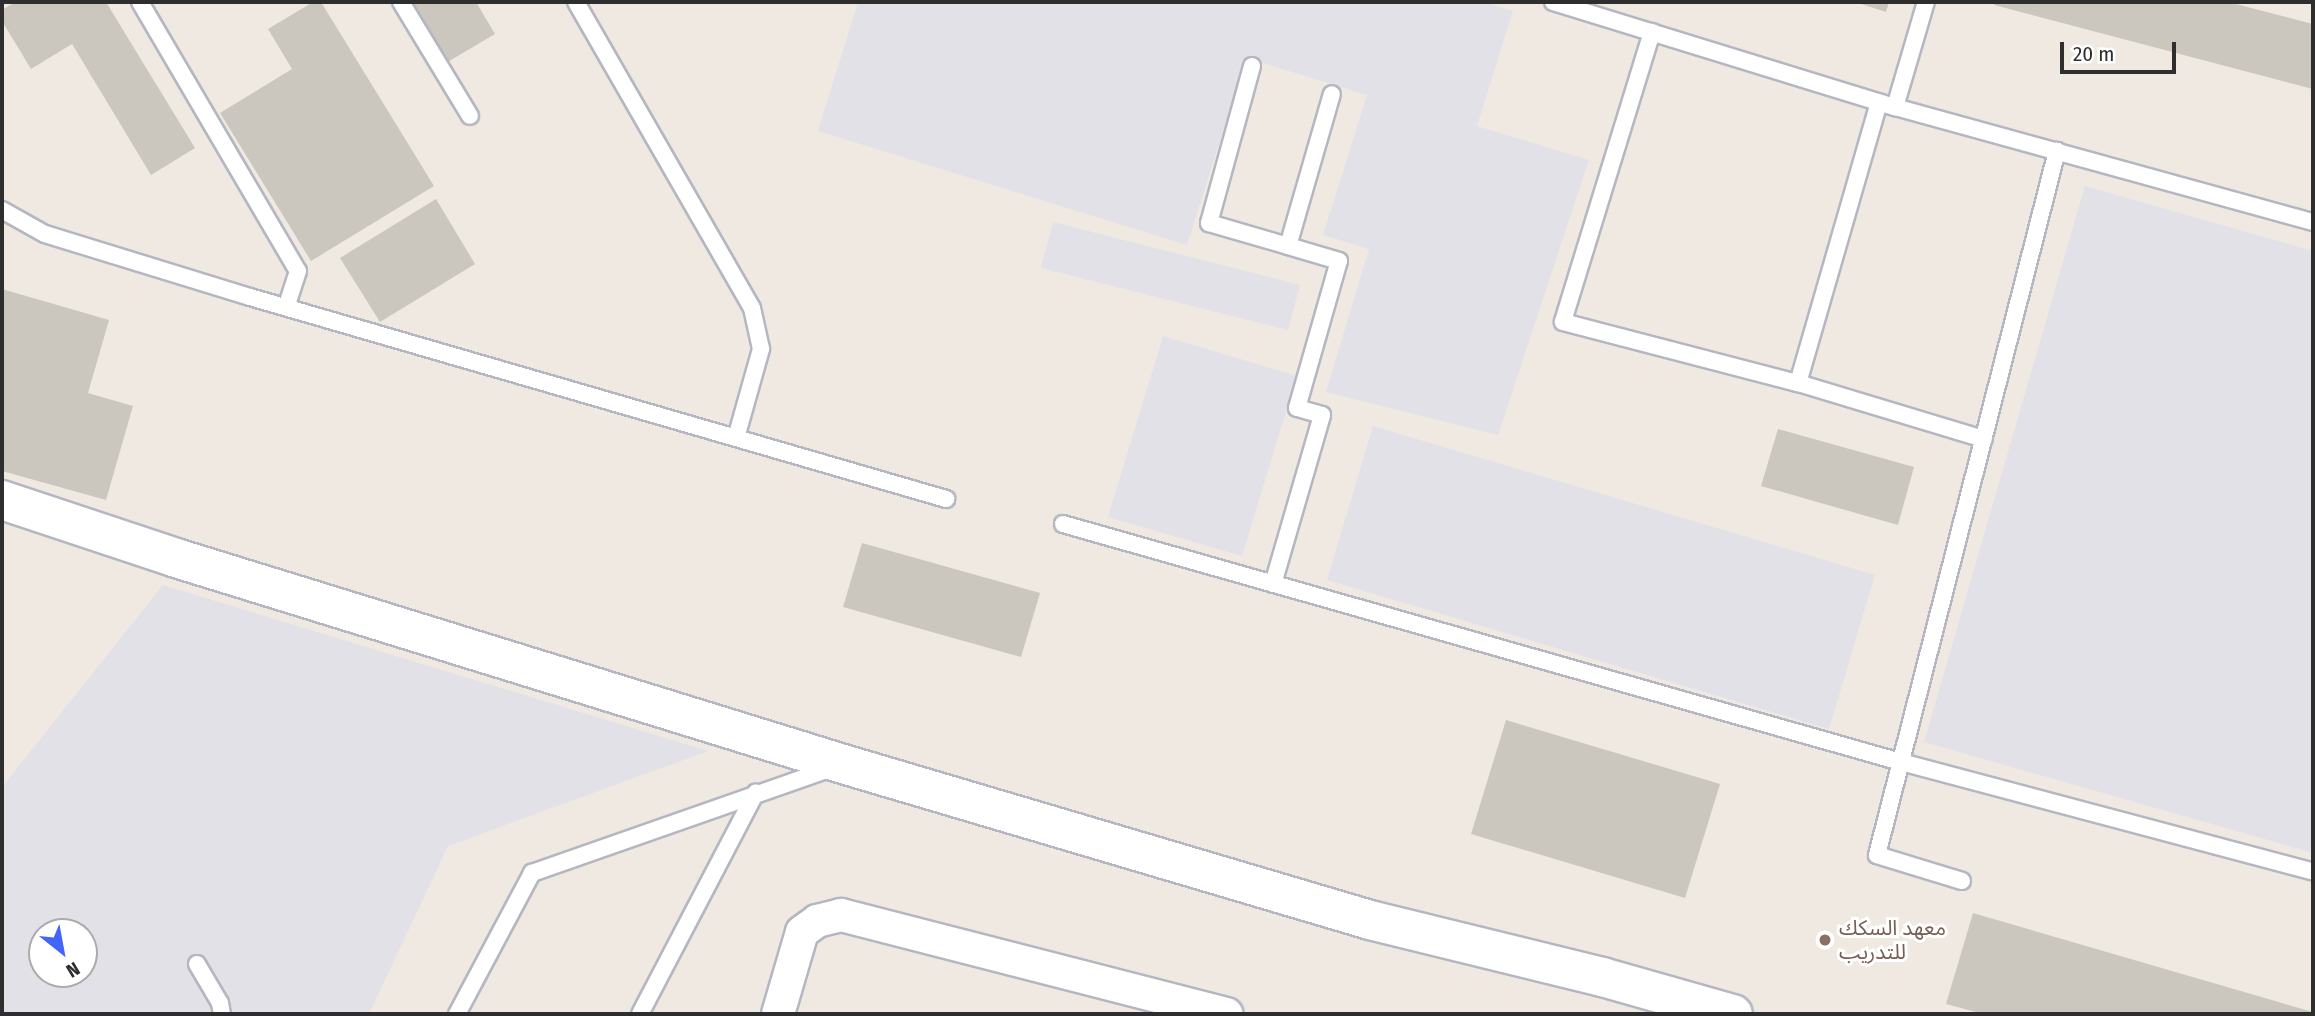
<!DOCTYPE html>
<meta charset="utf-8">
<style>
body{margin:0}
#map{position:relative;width:2315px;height:1016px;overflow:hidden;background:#efe9e1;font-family:"Fira Sans Condensed","Noto Sans Arabic",sans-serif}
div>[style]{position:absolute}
.industrial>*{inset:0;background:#e3e1e8}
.building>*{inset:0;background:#cbc7bf}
.roads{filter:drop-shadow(2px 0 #b4b7c1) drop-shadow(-2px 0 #b4b7c1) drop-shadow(0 2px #b4b7c1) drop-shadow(0 -2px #b4b7c1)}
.lane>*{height:16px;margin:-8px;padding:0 8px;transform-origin:8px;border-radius:8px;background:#fff}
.street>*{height:32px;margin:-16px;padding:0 16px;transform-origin:16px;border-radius:16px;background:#fff}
.secondary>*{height:38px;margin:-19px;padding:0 19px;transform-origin:19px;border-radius:19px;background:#fff}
.dots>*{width:19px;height:19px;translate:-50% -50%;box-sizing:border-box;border:4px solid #fff;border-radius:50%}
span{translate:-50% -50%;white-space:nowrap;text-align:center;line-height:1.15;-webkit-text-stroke:6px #fff;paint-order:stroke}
.education-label{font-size:21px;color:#785e54}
.left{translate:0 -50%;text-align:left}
.frame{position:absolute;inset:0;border:4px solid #2e2e2e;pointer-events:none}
.north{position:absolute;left:28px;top:918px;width:70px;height:70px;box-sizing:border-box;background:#fff;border:2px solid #ababab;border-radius:50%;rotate:149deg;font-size:19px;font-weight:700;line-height:28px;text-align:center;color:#2e2e2e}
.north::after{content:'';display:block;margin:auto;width:24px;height:32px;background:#4264fb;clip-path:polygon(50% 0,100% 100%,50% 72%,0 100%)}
.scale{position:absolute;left:2060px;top:42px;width:116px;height:32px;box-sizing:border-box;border:4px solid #2e2e2e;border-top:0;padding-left:9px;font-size:21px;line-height:24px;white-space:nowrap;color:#2e2e2e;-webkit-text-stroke:5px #fff;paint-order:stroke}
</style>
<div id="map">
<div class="industrial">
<i style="clip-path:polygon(858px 2px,1483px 2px,1513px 11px,1477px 126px,1589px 160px,1498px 435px,1326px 392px,1369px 249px,1323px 235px,1367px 95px,1246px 58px,1187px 245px,818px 131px)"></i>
<i style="clip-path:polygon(2085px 186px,2313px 251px,2313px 853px,1924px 742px)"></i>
<i style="clip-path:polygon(1053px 222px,1300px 285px,1288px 330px,1041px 268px)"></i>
<i style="clip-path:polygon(1163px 336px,1297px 376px,1242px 556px,1108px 517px)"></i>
<i style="clip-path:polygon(1373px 426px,1875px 575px,1829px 729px,1327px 580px)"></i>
<i style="clip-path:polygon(evenodd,163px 585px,708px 751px,448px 846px,369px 1014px,2px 1014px,2px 787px,163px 585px,42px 932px,84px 932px,84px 974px,42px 974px,42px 932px)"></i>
</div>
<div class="building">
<i style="clip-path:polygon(15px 2px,106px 2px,195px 148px,151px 175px,72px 44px,31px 69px,2px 21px,2px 10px)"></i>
<i style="clip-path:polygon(313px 2px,321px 2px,434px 186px,311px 261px,220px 113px,292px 69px,268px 29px)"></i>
<i style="clip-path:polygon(410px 2px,476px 2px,495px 34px,446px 63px)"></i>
<i style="clip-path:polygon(1855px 2px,1889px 2px,1886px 12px)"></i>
<i style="clip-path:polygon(1995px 2px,2228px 2px,2313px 24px,2313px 89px,1994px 5px)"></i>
<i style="clip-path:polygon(436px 199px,475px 264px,380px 322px,340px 258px)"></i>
<i style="clip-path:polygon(2px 289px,109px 320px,88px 393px,133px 406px,106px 500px,2px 471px)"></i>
<i style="clip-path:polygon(1778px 429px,1914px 467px,1898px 525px,1761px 486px)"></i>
<i style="clip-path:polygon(862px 543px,1040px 593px,1021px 657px,843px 607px)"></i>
<i style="clip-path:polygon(1506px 720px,1720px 784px,1685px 898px,1471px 834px)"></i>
<i style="clip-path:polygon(1973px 913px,2313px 1012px,2313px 1014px,1983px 1014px,1946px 1004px)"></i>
</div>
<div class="roads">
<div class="lane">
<i style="left:140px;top:2px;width:312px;rotate:59.6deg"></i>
<i style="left:298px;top:271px;width:38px;rotate:108deg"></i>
<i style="left:401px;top:2px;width:133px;rotate:58.8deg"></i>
<i style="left:576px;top:2px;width:353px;rotate:60.1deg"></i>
<i style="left:752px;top:308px;width:42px;rotate:77.6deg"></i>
<i style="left:761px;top:349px;width:92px;rotate:105.7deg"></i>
<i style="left:1553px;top:2px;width:358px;rotate:17.1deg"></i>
<i style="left:1895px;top:107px;width:434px;rotate:15.4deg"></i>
<i style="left:1652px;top:32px;width:303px;rotate:107.1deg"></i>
<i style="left:1563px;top:322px;width:243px;rotate:14.6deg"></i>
<i style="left:1798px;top:383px;width:292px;rotate:-73.9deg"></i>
<i style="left:1252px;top:66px;width:163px;rotate:105.3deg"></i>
<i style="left:1209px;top:223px;width:82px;rotate:16.2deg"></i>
<i style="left:1895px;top:107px;width:109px;rotate:-73.6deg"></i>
<i style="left:2px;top:210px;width:49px;rotate:29.2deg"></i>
<i style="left:45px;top:234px;width:214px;rotate:17.1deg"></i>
<i style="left:250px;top:297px;width:725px;rotate:16.18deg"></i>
<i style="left:1798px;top:383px;width:194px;rotate:16.8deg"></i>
<i style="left:1063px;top:524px;width:871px;rotate:15.86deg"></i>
<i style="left:1901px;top:762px;width:426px;rotate:14.9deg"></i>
<i style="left:1273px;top:584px;width:176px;rotate:-73.8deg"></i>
<i style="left:1322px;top:415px;width:26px;rotate:-164deg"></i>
<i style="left:1297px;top:408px;width:153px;rotate:-74.1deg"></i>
<i style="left:1339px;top:261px;width:53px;rotate:-163.6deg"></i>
<i style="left:1288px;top:246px;width:158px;rotate:-73.9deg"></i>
<i style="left:1962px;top:881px;width:89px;rotate:-163deg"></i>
<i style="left:1877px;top:855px;width:727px;rotate:-75.66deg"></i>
<i style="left:197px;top:964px;width:45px;rotate:59.5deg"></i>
<i style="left:220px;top:1003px;width:11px;rotate:80deg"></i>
<i style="left:457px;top:1014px;width:160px;rotate:-62deg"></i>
<i style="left:532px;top:873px;width:317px;rotate:-19.3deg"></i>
<i style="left:640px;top:1014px;width:250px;rotate:-62.4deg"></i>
</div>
<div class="street">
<i style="left:778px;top:1014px;width:85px;rotate:-73.7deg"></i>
<i style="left:802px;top:932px;width:19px;rotate:-36deg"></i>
<i style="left:817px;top:921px;width:25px;rotate:-14deg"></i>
<i style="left:841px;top:915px;width:398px;rotate:14.4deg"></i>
</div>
<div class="secondary">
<i style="left:2px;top:500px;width:183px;rotate:18.4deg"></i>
<i style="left:176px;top:558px;width:698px;rotate:17.16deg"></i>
<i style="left:843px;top:764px;width:550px;rotate:16.49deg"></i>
<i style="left:1370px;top:920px;width:239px;rotate:13.8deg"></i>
<i style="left:1602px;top:977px;width:136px;rotate:15.8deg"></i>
</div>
</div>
<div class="dots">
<i style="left:1825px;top:940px;background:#8d6e63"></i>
</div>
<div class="education-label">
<span class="left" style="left:1839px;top:940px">معهد السكك<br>للتدريب</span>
</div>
<div class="frame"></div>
<div class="north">N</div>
<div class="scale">20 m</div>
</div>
